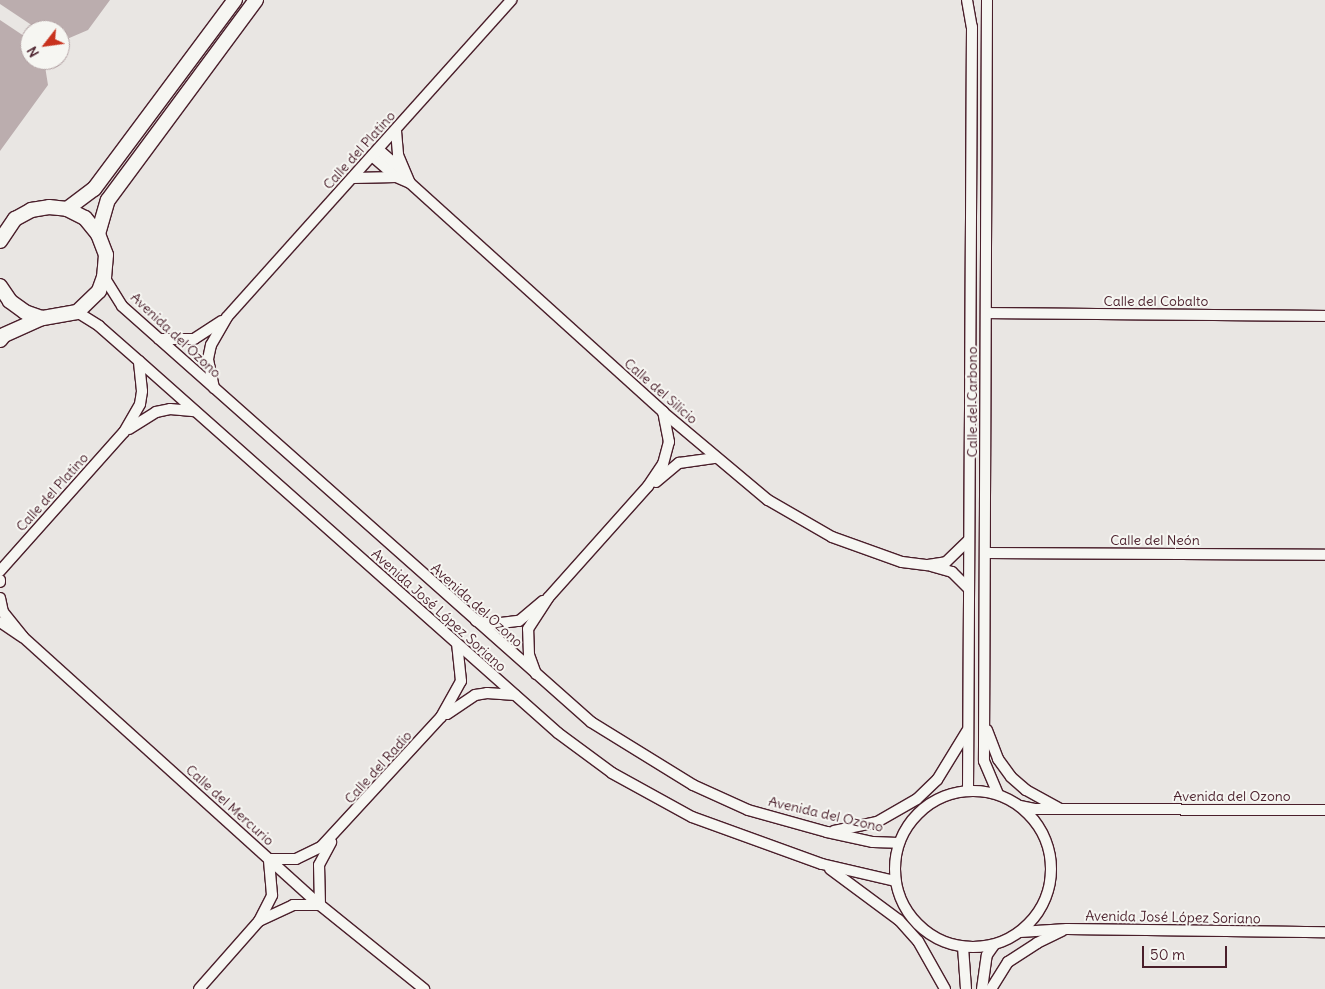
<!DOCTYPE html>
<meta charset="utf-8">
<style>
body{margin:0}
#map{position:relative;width:1325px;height:989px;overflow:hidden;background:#f6f6f2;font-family:Delius,sans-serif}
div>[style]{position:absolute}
.built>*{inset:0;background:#e9e6e3}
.water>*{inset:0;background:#bbadae}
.roads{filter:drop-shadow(1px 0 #4a1f2b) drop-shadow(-1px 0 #4a1f2b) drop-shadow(0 1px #4a1f2b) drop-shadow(0 -1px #4a1f2b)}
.street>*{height:10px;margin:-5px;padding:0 5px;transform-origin:5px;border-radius:5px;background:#f6f6f2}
.street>.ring{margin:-5px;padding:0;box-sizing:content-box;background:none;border:10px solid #f6f6f2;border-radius:50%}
.secondary>*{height:14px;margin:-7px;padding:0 7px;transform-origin:7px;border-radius:7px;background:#f6f6f2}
span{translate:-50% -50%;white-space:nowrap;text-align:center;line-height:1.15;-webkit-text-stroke:4px #f6f6f2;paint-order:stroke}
.street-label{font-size:14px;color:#4a1f2b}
.north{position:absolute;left:20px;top:20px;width:50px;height:50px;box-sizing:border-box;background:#f6f6f2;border:1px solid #b1a0a2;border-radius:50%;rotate:240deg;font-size:14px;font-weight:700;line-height:20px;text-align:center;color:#4a1f2b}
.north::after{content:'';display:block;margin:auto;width:18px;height:22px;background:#c8321e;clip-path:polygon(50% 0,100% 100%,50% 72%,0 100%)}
.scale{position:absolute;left:1142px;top:946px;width:85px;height:22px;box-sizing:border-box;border:2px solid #4a1f2b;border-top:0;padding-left:6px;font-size:15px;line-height:18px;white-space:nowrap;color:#4a1f2b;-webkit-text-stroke:4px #f6f6f2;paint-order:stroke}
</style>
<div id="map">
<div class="built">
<i style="clip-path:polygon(evenodd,0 0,1325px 0,1325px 989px,0 989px,0 0,30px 30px,60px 30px,60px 60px,30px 60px,30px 30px)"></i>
</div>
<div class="water">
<i style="clip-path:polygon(0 0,110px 0,88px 30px,60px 42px,60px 30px,39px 30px,0 4px)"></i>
<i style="clip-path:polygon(0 20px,30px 40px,30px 60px,44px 60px,48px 85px,0 151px)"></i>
</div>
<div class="roads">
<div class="street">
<i style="left:967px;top:0;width:27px;rotate:80deg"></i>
<i style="left:972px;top:27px;width:763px;rotate:90.3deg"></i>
<i style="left:987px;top:0;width:761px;rotate:90.23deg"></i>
<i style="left:984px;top:761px;width:36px;rotate:67deg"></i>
<i style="left:396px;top:131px;width:24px;rotate:85deg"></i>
<i style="left:398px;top:155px;width:30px;rotate:67deg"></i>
<i style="left:379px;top:150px;width:33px;rotate:41deg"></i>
<i style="left:372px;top:156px;width:32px;rotate:41deg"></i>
<i style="left:396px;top:177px;width:15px;rotate:23deg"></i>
<i style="left:410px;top:183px;width:341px;rotate:42.1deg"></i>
<i style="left:663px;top:412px;width:137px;rotate:40deg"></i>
<i style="left:768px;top:500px;width:74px;rotate:30deg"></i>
<i style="left:832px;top:537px;width:74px;rotate:19.7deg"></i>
<i style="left:902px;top:562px;width:26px;rotate:7deg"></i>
<i style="left:928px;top:565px;width:18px;rotate:-9deg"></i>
<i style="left:946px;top:562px;width:32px;rotate:-44deg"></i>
<i style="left:353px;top:178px;width:43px;rotate:-1.3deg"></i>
<i style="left:104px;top:277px;width:34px;rotate:58deg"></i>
<i style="left:122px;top:306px;width:627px;rotate:41.57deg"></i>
<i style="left:591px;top:722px;width:120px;rotate:31.7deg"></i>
<i style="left:693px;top:785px;width:60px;rotate:24.4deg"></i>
<i style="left:748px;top:810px;width:82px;rotate:15.6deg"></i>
<i style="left:827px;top:832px;width:47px;rotate:12.3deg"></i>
<i style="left:873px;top:842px;width:25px;rotate:2deg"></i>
<i style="left:77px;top:312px;width:26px;rotate:32deg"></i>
<i style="left:99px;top:326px;width:53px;rotate:41.2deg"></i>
<i style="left:139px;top:361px;width:560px;rotate:41.6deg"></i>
<i style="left:558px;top:733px;width:67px;rotate:36.5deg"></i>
<i style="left:612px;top:773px;width:91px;rotate:28.8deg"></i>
<i style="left:692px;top:817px;width:138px;rotate:19.9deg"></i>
<i style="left:822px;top:864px;width:75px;rotate:13.1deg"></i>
<i style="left:986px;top:313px;width:339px;rotate:0.5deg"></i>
<i style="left:159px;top:339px;width:35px"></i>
<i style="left:194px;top:339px;width:33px;rotate:-33deg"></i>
<i style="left:214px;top:388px;width:30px;rotate:-102deg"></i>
<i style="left:208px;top:359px;width:14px;rotate:-78deg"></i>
<i style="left:211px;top:345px;width:32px;rotate:-60deg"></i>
<i style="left:227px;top:317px;width:426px;rotate:-48.1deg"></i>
<i style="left:129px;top:429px;width:32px;rotate:-32deg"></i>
<i style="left:156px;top:412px;width:14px;rotate:-12deg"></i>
<i style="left:170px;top:409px;width:25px;rotate:5deg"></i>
<i style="left:656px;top:482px;width:30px;rotate:-40deg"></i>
<i style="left:679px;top:463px;width:37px;rotate:-8deg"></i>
<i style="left:986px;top:553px;width:339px;rotate:0.3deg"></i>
<i style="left:931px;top:566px;width:22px;rotate:16deg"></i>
<i style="left:952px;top:572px;width:23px;rotate:45deg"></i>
<i style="left:0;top:571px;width:186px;rotate:-48.3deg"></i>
<i style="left:124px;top:432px;width:32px;rotate:-60deg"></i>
<i style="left:140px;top:404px;width:13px;rotate:-81deg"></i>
<i style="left:142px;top:391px;width:30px;rotate:-96deg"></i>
<i style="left:0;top:580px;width:2px;rotate:90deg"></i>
<i style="left:0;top:598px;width:14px;rotate:78deg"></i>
<i style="left:3px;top:612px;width:32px;rotate:51deg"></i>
<i style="left:23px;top:637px;width:400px;rotate:42.1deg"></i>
<i style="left:320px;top:905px;width:134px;rotate:38.9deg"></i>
<i style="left:476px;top:621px;width:17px;rotate:10deg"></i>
<i style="left:493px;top:624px;width:26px;rotate:-7deg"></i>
<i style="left:519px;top:621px;width:31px;rotate:-40deg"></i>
<i style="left:0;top:622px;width:27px;rotate:34deg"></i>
<i style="left:536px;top:674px;width:20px;rotate:-110deg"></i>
<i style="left:529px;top:655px;width:26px;rotate:-92deg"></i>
<i style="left:528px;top:629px;width:37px;rotate:-57deg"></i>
<i style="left:548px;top:598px;width:150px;rotate:-48.2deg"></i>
<i style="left:648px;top:486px;width:27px;rotate:-56deg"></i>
<i style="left:663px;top:464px;width:23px;rotate:-75deg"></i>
<i style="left:669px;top:442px;width:31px;rotate:-101deg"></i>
<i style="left:447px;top:714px;width:34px;rotate:-34deg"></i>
<i style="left:475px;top:695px;width:12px;rotate:-9deg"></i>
<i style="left:487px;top:693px;width:28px;rotate:4deg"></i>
<i style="left:987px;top:730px;width:31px;rotate:69deg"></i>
<i style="left:998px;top:759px;width:22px;rotate:54deg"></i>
<i style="left:1011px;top:777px;width:20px;rotate:41deg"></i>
<i style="left:1026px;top:790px;width:38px;rotate:29deg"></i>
<i class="ring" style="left:895px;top:791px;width:146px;height:146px"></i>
<i style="left:1020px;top:806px;width:16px;rotate:11deg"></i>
<i style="left:1036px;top:809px;width:289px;rotate:0.2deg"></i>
<i style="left:834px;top:831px;width:44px;rotate:-11.8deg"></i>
<i style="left:877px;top:822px;width:46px;rotate:-29.9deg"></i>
<i style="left:917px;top:799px;width:28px;rotate:-44deg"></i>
<i style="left:937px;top:780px;width:57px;rotate:-58.5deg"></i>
<i style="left:830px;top:869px;width:86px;rotate:36.5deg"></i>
<i style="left:899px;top:920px;width:28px;rotate:48deg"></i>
<i style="left:918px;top:941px;width:55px;rotate:60.6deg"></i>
<i style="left:259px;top:921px;width:38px;rotate:-25deg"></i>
<i style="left:293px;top:905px;width:27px"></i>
<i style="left:320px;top:905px;width:40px;rotate:-91.4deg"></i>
<i style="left:319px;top:865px;width:26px;rotate:-62deg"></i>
<i style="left:1020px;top:932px;width:47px;rotate:-3.7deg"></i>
<i style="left:1067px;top:929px;width:258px;rotate:0.7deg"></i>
<i style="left:963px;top:947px;width:42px;rotate:85.9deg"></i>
<i style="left:199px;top:989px;width:91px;rotate:-48.6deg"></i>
<i style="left:259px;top:921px;width:29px;rotate:-63deg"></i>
<i style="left:272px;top:895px;width:36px;rotate:-95deg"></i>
<i style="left:269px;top:859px;width:27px"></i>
<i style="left:296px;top:859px;width:28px;rotate:-26deg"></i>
<i style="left:321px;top:847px;width:177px;rotate:-47.3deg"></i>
<i style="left:441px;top:717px;width:41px;rotate:-60.9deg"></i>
<i style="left:461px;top:681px;width:37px;rotate:-96deg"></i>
<i style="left:982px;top:989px;width:34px;rotate:-82deg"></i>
<i style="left:987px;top:955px;width:12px;rotate:-55deg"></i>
<i style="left:991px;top:989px;width:32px;rotate:-58deg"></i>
<i style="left:1008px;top:962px;width:35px;rotate:-33deg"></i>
<i style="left:1037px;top:943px;width:28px;rotate:-26deg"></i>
</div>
<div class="secondary">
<i style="left:67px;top:209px;width:34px;rotate:-37deg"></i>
<i style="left:94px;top:189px;width:236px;rotate:-53.3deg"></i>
<i style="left:98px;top:234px;width:35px;rotate:-74deg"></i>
<i style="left:108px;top:200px;width:249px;rotate:-53.5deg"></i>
<i style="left:0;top:241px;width:27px;rotate:-56deg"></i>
<i style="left:15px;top:219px;width:18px;rotate:-29deg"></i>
<i style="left:31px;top:210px;width:18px;rotate:-9deg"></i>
<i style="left:49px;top:207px;width:18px;rotate:6deg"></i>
<i style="left:67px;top:209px;width:20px;rotate:27deg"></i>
<i style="left:85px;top:218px;width:21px;rotate:51deg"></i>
<i style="left:98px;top:234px;width:22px;rotate:69deg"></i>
<i style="left:106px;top:255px;width:22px;rotate:95deg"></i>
<i style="left:104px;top:277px;width:15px;rotate:110deg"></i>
<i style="left:99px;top:291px;width:30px;rotate:136deg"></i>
<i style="left:77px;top:312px;width:36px;rotate:170deg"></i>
<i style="left:42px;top:318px;width:18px;rotate:-161deg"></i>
<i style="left:25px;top:312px;width:19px;rotate:-144deg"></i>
<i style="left:10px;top:301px;width:18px;rotate:-124deg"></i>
<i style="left:0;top:340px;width:6px;rotate:-51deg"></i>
<i style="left:4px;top:335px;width:42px;rotate:-24.1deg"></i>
</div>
</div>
<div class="street-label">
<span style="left:359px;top:150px;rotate:-48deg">Calle del Platino</span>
<span style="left:1156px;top:301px">Calle del Cobalto</span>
<span style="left:176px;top:335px;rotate:43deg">Avenida del Ozono</span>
<span style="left:661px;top:391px;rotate:41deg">Calle del Silicio</span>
<span style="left:972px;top:402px;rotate:-90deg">Calle del Carbono</span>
<span style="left:52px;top:492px;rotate:-48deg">Calle del Platino</span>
<span style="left:1155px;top:540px">Calle del Neón</span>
<span style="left:477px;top:605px;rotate:42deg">Avenida del Ozono</span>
<span style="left:439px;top:610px;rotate:42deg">Avenida José López Soriano</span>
<span style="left:378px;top:767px;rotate:-48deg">Calle del Radio</span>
<span style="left:1232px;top:796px">Avenida del Ozono</span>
<span style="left:230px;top:805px;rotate:42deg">Calle del Mercurio</span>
<span style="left:826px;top:814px;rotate:13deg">Avenida del Ozono</span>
<span style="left:1173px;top:917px;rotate:1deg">Avenida José López Soriano</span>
</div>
<div class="north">N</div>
<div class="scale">50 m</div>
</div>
